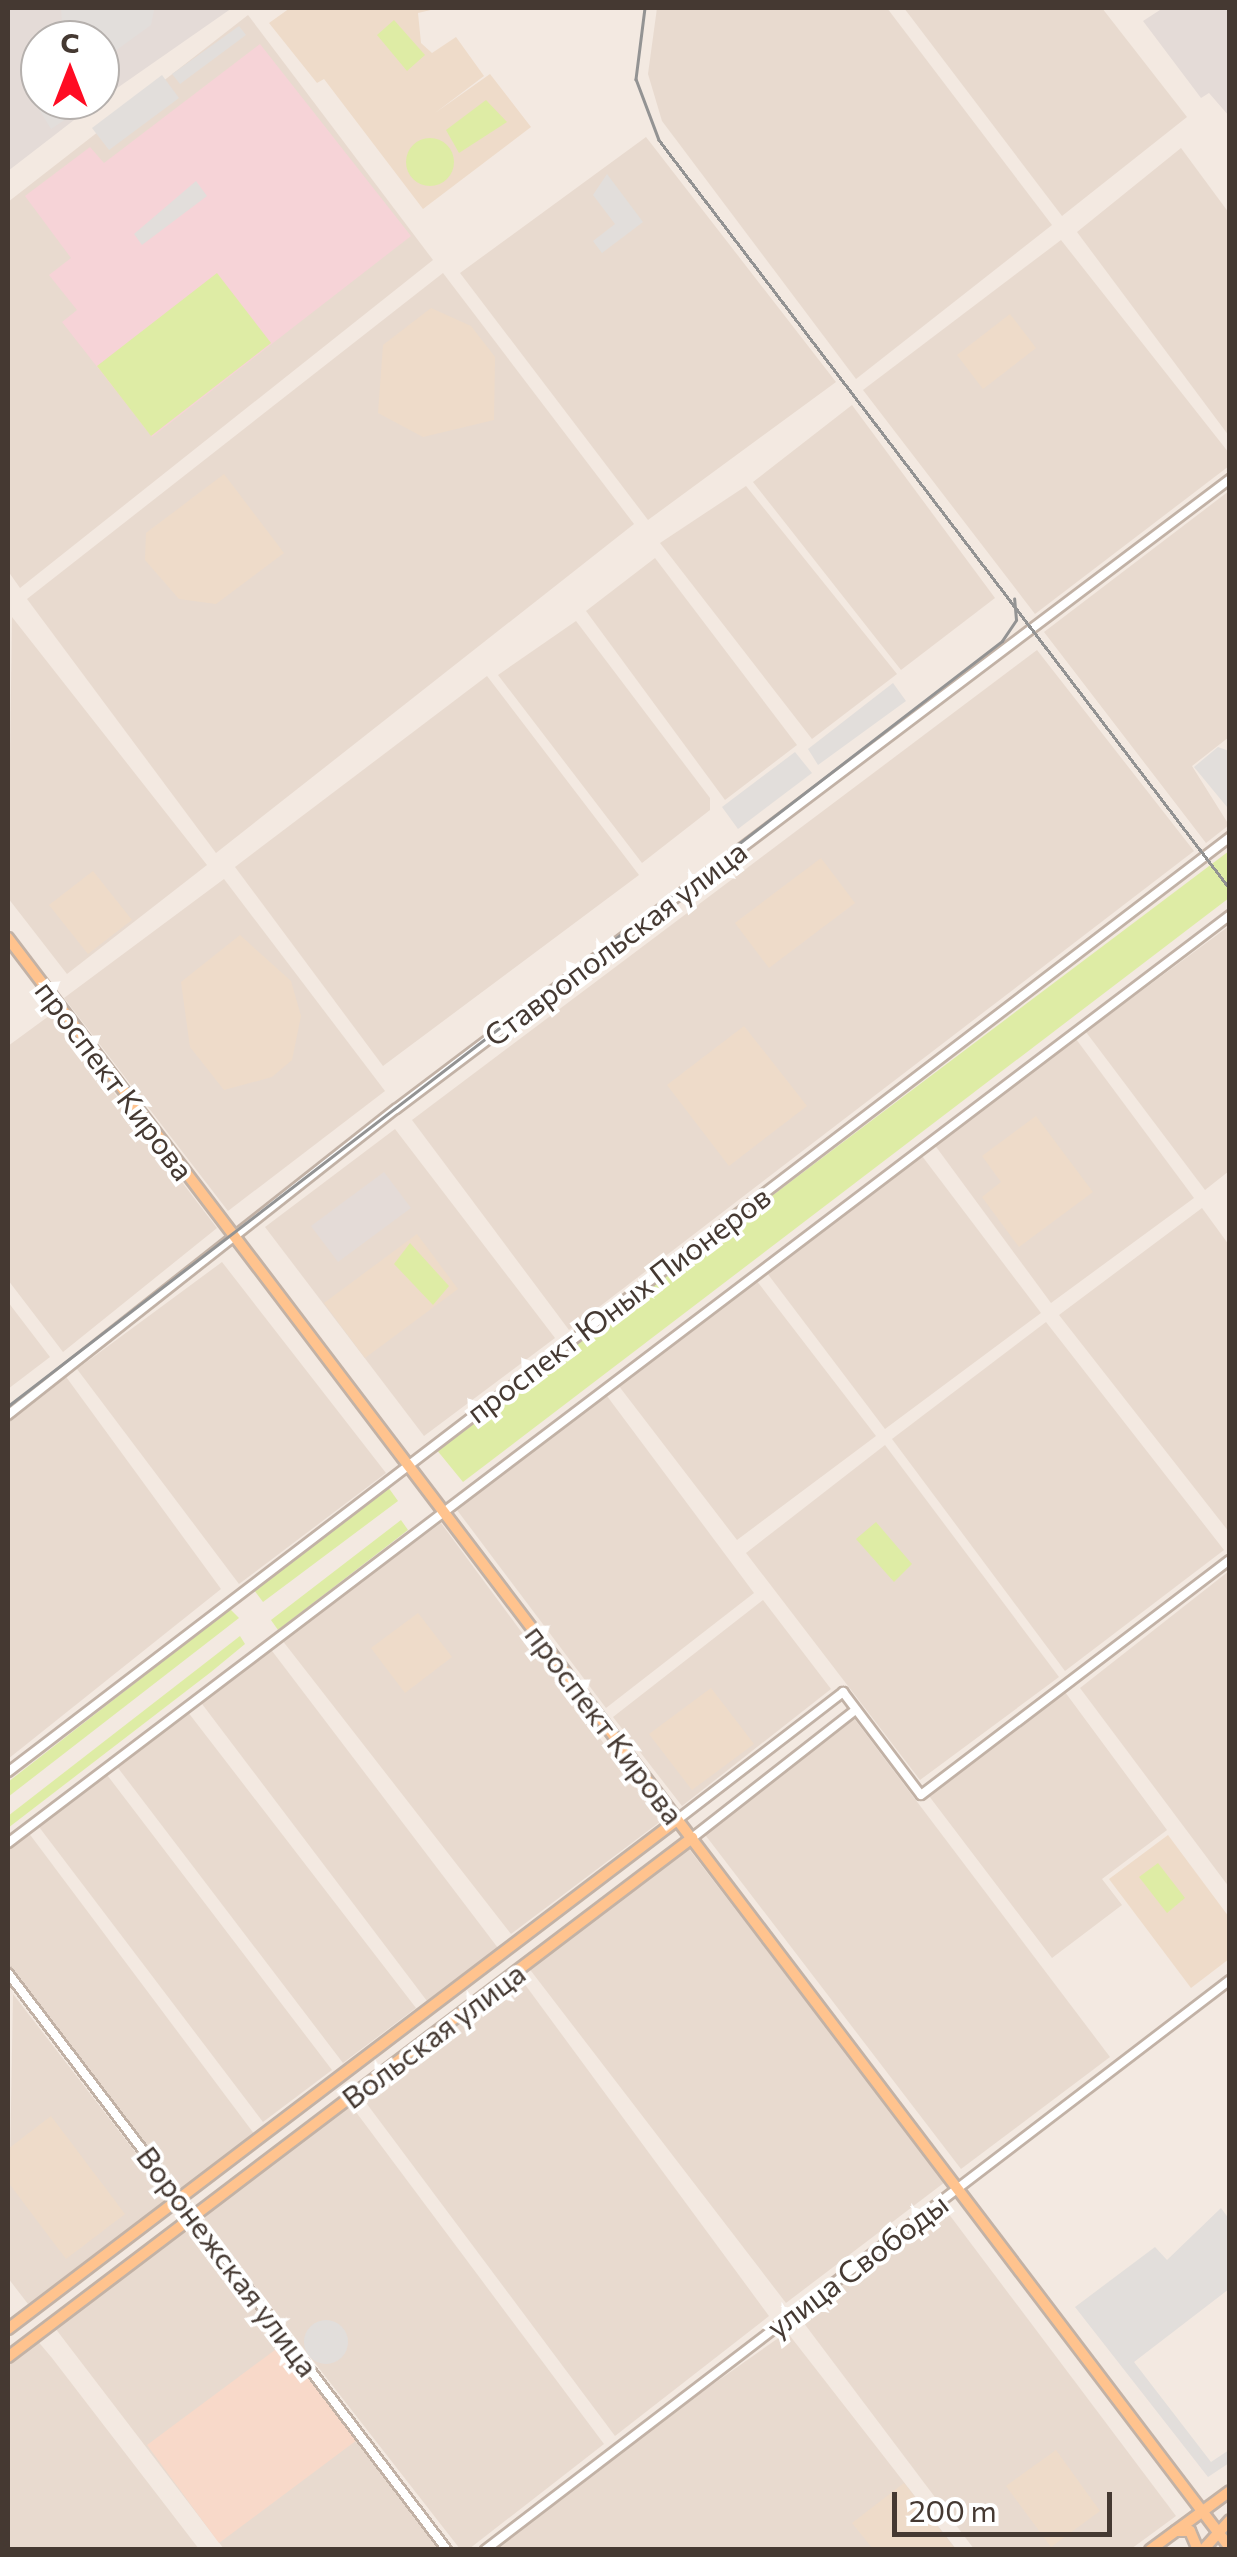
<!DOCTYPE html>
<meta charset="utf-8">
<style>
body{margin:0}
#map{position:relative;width:1237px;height:2557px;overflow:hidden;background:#f3e9e1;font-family:Commissioner,sans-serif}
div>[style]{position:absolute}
.residential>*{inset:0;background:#e8dacf}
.commercial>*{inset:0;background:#f8d9c9}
.industrial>*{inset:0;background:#e4dbd7}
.education>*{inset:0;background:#eedbc9}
.medical>*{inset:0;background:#f6d3d7}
.green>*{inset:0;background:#deeca5}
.round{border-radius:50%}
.parking>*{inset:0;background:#e2dedb}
.roads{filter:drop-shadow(2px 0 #c2b2a6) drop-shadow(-2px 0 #c2b2a6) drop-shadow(0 2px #c2b2a6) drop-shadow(0 -2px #c2b2a6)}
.minor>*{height:8px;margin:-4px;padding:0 4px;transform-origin:4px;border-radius:4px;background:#fff}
.major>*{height:10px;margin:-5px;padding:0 5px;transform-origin:5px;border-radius:5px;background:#ffc38e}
.tram>*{height:2.5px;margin:-1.25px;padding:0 1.25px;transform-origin:1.25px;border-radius:1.25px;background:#939393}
span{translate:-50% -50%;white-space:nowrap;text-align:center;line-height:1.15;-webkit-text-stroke:8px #fff;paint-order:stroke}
.street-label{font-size:30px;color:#453932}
.frame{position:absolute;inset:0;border:10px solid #453932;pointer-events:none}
.north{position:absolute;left:20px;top:20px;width:100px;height:100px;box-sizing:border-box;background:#fff;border:2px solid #b5b0ad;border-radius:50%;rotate:0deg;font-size:28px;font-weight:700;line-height:40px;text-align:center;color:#453932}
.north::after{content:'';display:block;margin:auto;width:35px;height:45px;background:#ff0c23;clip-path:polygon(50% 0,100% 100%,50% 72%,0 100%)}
.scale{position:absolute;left:892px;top:2492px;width:220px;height:45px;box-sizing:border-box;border:5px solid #453932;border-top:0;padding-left:12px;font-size:30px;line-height:35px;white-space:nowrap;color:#453932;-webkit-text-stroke:8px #fff;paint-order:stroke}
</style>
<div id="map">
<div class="residential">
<i style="clip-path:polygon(657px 8px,887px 8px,1052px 225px,856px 379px,662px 121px,648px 74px)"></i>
<i style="clip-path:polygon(904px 8px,1102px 8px,1187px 117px,1062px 216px)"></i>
<i style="clip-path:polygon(248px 15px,433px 260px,20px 588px,8px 571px,8px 202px)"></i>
<i style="clip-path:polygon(646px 137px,836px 382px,648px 520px,460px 273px)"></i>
<i style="clip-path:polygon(1181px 148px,1229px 213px,1229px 436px,1077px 232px)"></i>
<i style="clip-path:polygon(1061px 240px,1229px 453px,1229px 466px,1035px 614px,863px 390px)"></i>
<i style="clip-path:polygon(443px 273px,634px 524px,216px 853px,27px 599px)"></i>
<i style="clip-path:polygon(852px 405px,995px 598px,901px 670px,753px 482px)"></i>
<i style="clip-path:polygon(746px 486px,897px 674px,812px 739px,660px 543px)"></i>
<i style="clip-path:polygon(1229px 491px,1229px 737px,1192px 766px,1229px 825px,1206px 843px,1044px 632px)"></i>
<i style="clip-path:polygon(655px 558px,797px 745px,725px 800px,586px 611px)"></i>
<i style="clip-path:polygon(12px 617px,207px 865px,67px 974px,8px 898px)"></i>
<i style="clip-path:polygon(576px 621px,710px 798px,710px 810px,642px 863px,498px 675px)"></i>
<i style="clip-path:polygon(1037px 650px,1194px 851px,569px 1330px,412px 1120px)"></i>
<i style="clip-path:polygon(487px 676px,639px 875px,383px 1066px,235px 867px)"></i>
<i style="clip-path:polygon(224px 879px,385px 1091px,228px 1211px,64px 998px)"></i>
<i style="clip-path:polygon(1229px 926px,1229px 1171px,1205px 1190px,1086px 1032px)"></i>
<i style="clip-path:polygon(53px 1013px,217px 1228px,63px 1352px,8px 1280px,8px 1046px)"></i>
<i style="clip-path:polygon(1076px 1039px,1194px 1198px,1051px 1303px,934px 1144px)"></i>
<i style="clip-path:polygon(395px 1129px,555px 1338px,424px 1436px,265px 1227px)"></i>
<i style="clip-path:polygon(919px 1152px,1041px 1313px,885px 1429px,764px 1269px)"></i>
<i style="clip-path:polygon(1202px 1208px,1229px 1245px,1229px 1532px,1059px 1315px)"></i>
<i style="clip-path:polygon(222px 1262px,386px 1473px,239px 1584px,77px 1369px)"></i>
<i style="clip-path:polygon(753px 1276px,876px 1436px,737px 1540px,615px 1381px)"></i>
<i style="clip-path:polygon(8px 1302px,50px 1357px,8px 1389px)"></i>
<i style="clip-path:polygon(1046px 1322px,1224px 1550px,1065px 1671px,892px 1439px)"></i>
<i style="clip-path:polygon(64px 1374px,221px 1589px,8px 1759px,8px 1417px)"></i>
<i style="clip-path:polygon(604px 1392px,754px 1593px,606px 1708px,457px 1510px)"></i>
<i style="clip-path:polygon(885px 1445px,1059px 1677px,920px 1780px,746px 1553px)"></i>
<i style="clip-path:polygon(441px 1523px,661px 1821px,511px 1934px,282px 1640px)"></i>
<i style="clip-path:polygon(1229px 1571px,1229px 1887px,1080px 1688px)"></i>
<i style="clip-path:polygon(763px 1600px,831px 1689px,682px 1806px,613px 1717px)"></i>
<i style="clip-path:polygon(266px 1643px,498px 1948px,427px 2001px,196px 1696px)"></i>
<i style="clip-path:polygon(1065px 1692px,1167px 1830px,1102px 1879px,1122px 1905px,1052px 1958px,929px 1796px)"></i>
<i style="clip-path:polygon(184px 1707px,416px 2008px,343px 2063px,112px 1760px)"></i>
<i style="clip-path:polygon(853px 1717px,1110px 2057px,961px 2169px,703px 1832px)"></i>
<i style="clip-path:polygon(101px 1767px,332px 2070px,263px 2122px,33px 1819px)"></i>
<i style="clip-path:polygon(25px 1828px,255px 2135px,181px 2190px,8px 1964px,8px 1842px)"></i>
<i style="clip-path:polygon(689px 1849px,945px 2182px,786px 2303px,528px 1967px)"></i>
<i style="clip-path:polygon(518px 1975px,769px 2316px,615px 2436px,361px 2096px)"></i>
<i style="clip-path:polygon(13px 1994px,170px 2197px,28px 2304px,8px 2278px)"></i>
<i style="clip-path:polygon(350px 2104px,604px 2444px,469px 2549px,460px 2549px,201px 2217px)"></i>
<i style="clip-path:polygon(942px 2205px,1176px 2516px,1131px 2549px,974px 2549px,797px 2314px)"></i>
<i style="clip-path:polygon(190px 2225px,443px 2549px,224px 2549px,55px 2328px)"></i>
<i style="clip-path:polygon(787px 2332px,956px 2549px,491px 2550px,618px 2451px)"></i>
<i style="clip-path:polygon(36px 2339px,52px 2358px,199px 2549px,8px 2550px,8px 2361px)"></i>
</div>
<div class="commercial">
<i style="clip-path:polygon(283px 2344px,357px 2440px,219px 2543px,147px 2445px)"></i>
</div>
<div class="industrial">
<i style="clip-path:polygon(8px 8px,232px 8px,100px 100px,100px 40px,40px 40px,40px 100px,100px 100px,8px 171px)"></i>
<i style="clip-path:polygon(1163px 8px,1229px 8px,1229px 116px,1209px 93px,1201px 98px,1143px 21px)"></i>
<i style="clip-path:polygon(384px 1172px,411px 1208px,338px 1262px,311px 1226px)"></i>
</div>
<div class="education">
<i style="clip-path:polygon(290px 8px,439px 8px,418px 13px,421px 43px,432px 53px,456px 37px,484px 76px,435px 113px,490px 74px,531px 127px,423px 209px,324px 79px,317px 83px,269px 23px)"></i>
<i style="clip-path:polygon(431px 308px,471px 326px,495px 357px,494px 420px,423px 437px,378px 413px,383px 345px)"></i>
<i style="clip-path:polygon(1010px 314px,1036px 348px,983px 389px,957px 355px)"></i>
<i style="clip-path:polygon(224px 474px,284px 553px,216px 604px,179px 599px,145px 560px,146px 533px)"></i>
<i style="clip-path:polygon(821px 858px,855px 903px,769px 968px,735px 923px)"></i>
<i style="clip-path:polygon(93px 871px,132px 920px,88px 954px,49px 905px)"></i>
<i style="clip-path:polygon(240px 935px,291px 981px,301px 1016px,292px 1060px,272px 1077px,224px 1090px,190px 1047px,181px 982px)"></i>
<i style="clip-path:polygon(744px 1026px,807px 1106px,729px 1166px,667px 1085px)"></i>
<i style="clip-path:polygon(1036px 1116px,1093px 1192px,1019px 1247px,982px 1197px,1001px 1182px,982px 1156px)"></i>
<i style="clip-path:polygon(417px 1234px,458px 1289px,365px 1358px,324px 1303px)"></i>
<i style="clip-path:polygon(418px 1613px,452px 1657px,405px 1693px,371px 1648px)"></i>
<i style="clip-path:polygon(711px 1688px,754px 1744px,692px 1790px,649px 1734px)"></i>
<i style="clip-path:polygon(1168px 1835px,1229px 1917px,1229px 1959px,1191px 1988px,1109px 1879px)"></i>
<i style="clip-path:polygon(51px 2116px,125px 2214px,66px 2259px,8px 2182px,8px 2149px)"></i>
<i style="clip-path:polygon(1056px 2450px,1100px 2511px,1051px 2547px,1006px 2486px)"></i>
<i style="clip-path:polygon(904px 2483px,955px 2549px,873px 2549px,852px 2523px)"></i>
</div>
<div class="medical">
<i style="clip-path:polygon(260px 44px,411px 236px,152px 437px,62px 322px,77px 310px,49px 275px,71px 258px,25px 196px,90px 147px,104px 163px)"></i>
</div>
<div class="green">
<i style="clip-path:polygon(394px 20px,425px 55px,407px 71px,377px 35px)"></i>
<i style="clip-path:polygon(486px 100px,507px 122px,459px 153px,446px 130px)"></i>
<i class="round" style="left:406px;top:138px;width:48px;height:48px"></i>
<i style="clip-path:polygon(217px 273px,271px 343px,151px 436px,97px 366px)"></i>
<i style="clip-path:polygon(1229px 851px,1229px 898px,463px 1482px,436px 1449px)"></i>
<i style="clip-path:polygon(410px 1243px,449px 1286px,433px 1305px,394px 1264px)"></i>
<i style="clip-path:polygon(388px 1487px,398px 1501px,263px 1602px,254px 1590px)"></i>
<i style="clip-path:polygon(401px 1520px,408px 1530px,278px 1630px,271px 1620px)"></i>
<i style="clip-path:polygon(876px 1522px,912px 1564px,894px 1582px,856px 1539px)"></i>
<i style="clip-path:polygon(230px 1609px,239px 1618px,8px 1797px,8px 1782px)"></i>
<i style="clip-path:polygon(240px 1636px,245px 1644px,211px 1672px,8px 1828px,8px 1816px)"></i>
<i style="clip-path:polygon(1158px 1863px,1185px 1898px,1167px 1913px,1139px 1877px)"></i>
</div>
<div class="parking">
<i style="clip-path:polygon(61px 8px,152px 8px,154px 10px,151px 25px,100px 62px,100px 40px,49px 40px,47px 27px,62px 24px)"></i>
<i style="clip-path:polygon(239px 26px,246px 35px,180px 84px,172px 74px)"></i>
<i style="clip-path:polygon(40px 68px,40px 100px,94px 100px,51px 129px,25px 86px)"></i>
<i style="clip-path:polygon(162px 75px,179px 98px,109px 150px,92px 128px)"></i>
<i style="clip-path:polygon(607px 174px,643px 222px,602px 253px,593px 241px,615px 224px,593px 195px)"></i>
<i style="clip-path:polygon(196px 181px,207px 196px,142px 245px,134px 234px)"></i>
<i style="clip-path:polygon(893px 683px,906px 701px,818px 765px,808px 749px)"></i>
<i style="clip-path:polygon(1218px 747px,1229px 751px,1227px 807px,1194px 767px)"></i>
<i style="clip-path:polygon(795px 752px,812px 773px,738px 829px,722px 807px)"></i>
<i style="clip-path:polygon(1221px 2208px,1229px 2219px,1229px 2289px,1134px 2362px,1211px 2462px,1229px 2450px,1229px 2463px,1208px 2477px,1075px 2307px,1155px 2247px,1167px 2260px)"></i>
<i class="round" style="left:304px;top:2320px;width:44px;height:44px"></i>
</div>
<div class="roads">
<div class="minor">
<i style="left:8px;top:1415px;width:494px;rotate:-38.3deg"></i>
<i style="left:396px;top:1109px;width:1045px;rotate:-37.07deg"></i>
<i style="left:8px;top:1772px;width:1539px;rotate:-37.42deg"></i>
<i style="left:677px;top:1820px;width:210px;rotate:-37.6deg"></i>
<i style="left:843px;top:1692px;width:129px;rotate:52.9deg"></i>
<i style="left:921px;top:1795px;width:388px;rotate:-37.3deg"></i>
<i style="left:692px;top:1838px;width:207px;rotate:-38.1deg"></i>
<i style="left:8px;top:1843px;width:1534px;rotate:-37.21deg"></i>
<i style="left:8px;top:1973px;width:725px;rotate:52.73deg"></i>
<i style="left:485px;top:2550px;width:938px;rotate:-37.42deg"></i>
</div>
<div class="major">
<i style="left:8px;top:938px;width:2021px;rotate:52.8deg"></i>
<i style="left:8px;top:2329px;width:841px;rotate:-37.27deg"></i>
<i style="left:8px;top:2357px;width:859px;rotate:-37.19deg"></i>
<i style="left:1176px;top:2531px;width:14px"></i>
<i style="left:1190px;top:2531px;width:21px;rotate:67deg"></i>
<i style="left:1150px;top:2550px;width:99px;rotate:-36.4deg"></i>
<i style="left:1203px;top:2550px;width:40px;rotate:-48deg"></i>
</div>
</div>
<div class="tram">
<i style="left:645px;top:8px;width:72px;rotate:97.2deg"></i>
<i style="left:636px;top:79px;width:65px;rotate:69.3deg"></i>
<i style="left:659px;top:140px;width:942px;rotate:52.68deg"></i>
<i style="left:8px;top:1406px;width:1254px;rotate:-37.58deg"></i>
<i style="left:1002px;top:641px;width:25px;rotate:-56deg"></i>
<i style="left:1016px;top:620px;width:21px;rotate:-95deg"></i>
</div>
<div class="street-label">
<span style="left:615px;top:943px;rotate:-37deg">Ставропольская улица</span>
<span style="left:115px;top:1080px;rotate:53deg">проспект Кирова</span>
<span style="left:618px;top:1304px;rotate:-37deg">проспект Юных Пионеров</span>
<span style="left:605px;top:1724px;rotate:53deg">проспект Кирова</span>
<span style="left:433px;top:2035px;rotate:-37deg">Вольская улица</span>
<span style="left:228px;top:2261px;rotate:53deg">Воронежская улица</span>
<span style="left:857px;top:2265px;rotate:-37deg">улица Свободы</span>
</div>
<div class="frame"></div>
<div class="north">С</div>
<div class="scale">200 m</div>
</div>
